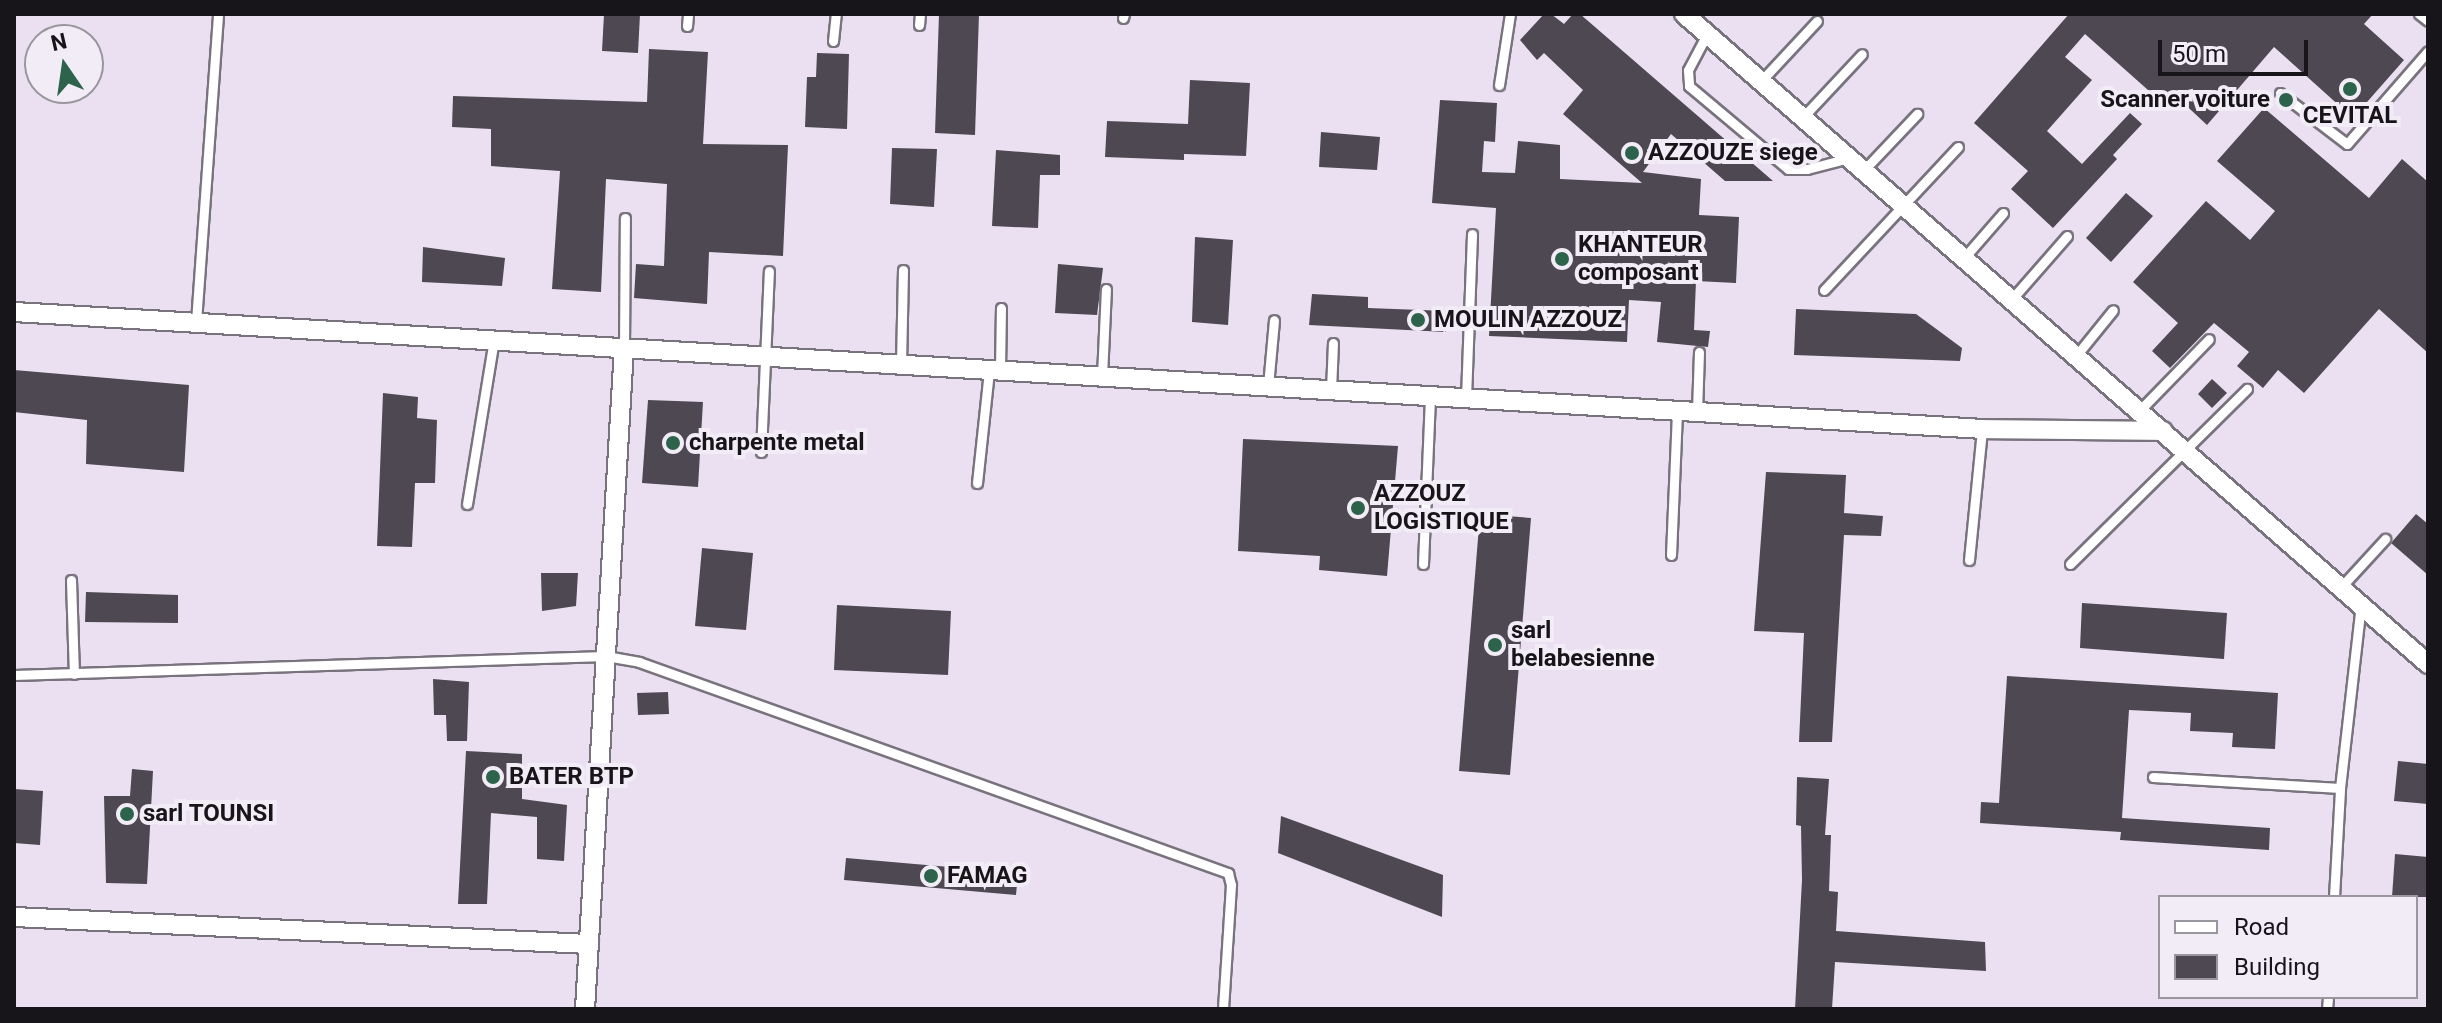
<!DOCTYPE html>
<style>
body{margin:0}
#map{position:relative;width:2442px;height:1023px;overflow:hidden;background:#f2ecf7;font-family:Roboto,sans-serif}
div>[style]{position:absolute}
.built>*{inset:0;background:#eae0f2}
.building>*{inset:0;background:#4d4851}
.roads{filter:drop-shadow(2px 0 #79737d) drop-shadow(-2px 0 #79737d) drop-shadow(0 2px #79737d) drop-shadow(0 -2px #79737d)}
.service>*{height:9px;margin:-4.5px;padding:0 4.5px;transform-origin:4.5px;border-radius:4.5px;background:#fff}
.minor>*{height:18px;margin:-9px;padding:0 9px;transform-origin:9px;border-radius:9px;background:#fff}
.dots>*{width:22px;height:22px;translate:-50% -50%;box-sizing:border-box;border:4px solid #f2ecf7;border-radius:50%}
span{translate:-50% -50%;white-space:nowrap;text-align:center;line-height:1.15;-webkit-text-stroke:8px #f2ecf7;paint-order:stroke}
.poi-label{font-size:24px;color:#171519;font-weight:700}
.right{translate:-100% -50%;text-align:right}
.left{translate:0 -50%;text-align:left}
.frame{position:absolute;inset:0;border:16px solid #171519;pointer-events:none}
.legend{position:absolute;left:2158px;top:895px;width:260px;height:104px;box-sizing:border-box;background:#f2ecf7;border:2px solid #9a969e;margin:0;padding:10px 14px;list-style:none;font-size:24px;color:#171519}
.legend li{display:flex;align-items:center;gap:16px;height:40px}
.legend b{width:40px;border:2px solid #9a969e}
.north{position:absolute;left:24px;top:24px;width:80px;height:80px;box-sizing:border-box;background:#f2ecf7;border:2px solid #9a969e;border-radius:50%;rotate:347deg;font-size:22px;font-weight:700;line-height:32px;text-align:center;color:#171519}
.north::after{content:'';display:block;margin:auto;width:28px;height:36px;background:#2d634a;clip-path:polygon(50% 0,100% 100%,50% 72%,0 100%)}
.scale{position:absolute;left:2158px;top:40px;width:150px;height:36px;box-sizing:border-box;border:4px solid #171519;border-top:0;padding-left:10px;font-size:24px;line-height:28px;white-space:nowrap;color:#171519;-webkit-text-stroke:6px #f2ecf7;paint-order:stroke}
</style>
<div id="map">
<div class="built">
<i style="clip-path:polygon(evenodd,14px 14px,2428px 14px,2428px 1009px,14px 1009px,14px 14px,40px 40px,88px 40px,88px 88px,40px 88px,40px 40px,14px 14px,2160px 897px,2416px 897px,2416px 997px,2160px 997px,2160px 897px)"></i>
</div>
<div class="building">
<i style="clip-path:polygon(604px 14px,640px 14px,638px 53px,602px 51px)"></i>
<i style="clip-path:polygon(939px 14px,979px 14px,975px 135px,935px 133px)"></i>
<i style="clip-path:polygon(1544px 14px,1551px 14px,1564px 24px,1573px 14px,1580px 14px,1773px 181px,1725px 181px,1671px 134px,1643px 172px,1701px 179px,1699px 215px,1739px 217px,1736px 283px,1696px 281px,1694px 330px,1710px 331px,1708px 347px,1657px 342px,1661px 302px,1629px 300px,1627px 342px,1489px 336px,1496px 208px,1432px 203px,1440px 100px,1497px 103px,1495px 142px,1484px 141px,1482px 172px,1515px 173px,1518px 141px,1560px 145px,1560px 179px,1642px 183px,1563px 114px,1583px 90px,1544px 53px,1537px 60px,1520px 40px)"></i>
<i style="clip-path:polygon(2069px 14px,2373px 14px,2364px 24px,2404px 60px,2353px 118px,2274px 47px,2207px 125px,2176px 96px,2166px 106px,2085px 34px,2065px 57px,2092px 80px,2047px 131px,2082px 164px,2130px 113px,2142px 124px,2113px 155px,2117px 159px,2053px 228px,2011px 189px,2028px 171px,1974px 123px)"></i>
<i style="clip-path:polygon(649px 49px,708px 52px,703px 144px,788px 145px,783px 256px,709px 252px,707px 304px,634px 298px,636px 264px,664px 266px,667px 184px,606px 179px,601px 292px,552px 289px,560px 171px,491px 166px,491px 129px,452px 127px,453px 96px,647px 102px)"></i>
<i style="clip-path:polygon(817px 53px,849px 54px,847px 129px,805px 127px,807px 77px,816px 77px)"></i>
<i style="clip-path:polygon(1190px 80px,1250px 83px,1246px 156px,1184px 154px,1184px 160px,1105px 157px,1107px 121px,1188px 124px)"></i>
<i style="clip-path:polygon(2264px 108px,2369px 198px,2402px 159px,2428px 182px,2428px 353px,2379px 309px,2304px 393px,2278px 370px,2263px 388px,2237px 366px,2249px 352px,2214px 323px,2170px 368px,2152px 351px,2178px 323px,2133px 282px,2206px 201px,2250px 240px,2275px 211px,2217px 161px)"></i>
<i style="clip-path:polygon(1321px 132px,1380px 137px,1377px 170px,1319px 167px)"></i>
<i style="clip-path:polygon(892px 148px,937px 149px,934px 207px,890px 204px)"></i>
<i style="clip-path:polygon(996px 150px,1060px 155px,1060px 175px,1040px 175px,1038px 228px,992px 226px)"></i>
<i style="clip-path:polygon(2126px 193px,2153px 216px,2111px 262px,2086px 238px)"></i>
<i style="clip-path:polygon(1195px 237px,1233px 240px,1228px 325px,1192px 322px)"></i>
<i style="clip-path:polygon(423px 247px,505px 258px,502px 286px,422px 282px)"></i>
<i style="clip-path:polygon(1058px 264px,1103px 268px,1097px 315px,1055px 313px)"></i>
<i style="clip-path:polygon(1312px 294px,1368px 297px,1368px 308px,1447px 311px,1446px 332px,1309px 325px)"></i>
<i style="clip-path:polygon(1796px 309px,1916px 314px,1962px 348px,1960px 361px,1794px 355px)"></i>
<i style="clip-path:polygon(14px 370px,189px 385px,184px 472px,86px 464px,87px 420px,14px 412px)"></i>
<i style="clip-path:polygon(2212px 379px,2227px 393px,2212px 408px,2198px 394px)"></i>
<i style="clip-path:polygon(383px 393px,418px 397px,417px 418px,437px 420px,435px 483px,415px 483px,412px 547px,377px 546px)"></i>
<i style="clip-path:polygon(648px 400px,703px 402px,698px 487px,642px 483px)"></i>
<i style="clip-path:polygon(1243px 439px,1398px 446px,1387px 576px,1319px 570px,1320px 556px,1238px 551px)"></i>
<i style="clip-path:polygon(1766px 472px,1846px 475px,1844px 513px,1883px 516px,1881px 536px,1844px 535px,1832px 742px,1799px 742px,1804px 633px,1754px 631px)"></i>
<i style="clip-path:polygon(1480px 514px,1531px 518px,1510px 775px,1459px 771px)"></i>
<i style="clip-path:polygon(2416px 514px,2428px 524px,2428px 575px,2391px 543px)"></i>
<i style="clip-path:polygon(702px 548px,753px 553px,746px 630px,695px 626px)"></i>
<i style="clip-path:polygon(541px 573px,578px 573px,576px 606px,542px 611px)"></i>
<i style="clip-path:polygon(86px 592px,178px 595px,178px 623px,85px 622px)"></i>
<i style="clip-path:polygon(2082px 603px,2227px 613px,2224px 659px,2080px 648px)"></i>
<i style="clip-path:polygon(837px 605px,951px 611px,948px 675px,834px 670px)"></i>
<i style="clip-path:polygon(2007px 676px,2278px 693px,2275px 749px,2232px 747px,2233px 733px,2190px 731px,2191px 713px,2129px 710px,2122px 818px,2270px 828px,2269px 850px,2120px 840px,2121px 832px,1980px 823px,1981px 802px,1999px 803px)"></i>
<i style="clip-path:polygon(433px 679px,469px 682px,467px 741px,447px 741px,446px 715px,434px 715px)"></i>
<i style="clip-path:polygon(668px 692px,669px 714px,638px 715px,637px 693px)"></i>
<i style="clip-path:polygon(466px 751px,522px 754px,522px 799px,567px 805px,564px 861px,537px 859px,537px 817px,491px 813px,487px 904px,458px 904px)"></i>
<i style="clip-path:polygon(2398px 761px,2428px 764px,2428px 804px,2394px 801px)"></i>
<i style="clip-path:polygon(132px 769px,153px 771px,147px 884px,106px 883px,104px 796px,130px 796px)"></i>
<i style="clip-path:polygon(1797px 777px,1829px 779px,1825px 835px,1831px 835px,1829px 891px,1838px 892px,1836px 931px,1985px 942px,1986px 971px,1835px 962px,1832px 1009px,1795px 1009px,1802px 880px,1801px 826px,1796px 825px)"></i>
<i style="clip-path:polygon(14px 789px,43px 791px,40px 845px,14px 843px)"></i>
<i style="clip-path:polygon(1281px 816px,1443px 875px,1442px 917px,1278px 853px)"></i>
<i style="clip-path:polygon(2395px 854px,2428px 857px,2428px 897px,2392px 897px)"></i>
<i style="clip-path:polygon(846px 858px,1018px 873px,1016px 895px,844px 880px)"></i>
</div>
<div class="roads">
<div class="service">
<i style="left:2419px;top:14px;width:11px;rotate:38deg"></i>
<i style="left:1123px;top:18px;width:4px;rotate:-76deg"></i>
<i style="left:919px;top:25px;width:11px;rotate:-85deg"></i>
<i style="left:687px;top:26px;width:12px;rotate:-85deg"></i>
<i style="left:1707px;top:34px;width:41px;rotate:117.8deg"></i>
<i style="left:1688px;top:70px;width:16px;rotate:86deg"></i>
<i style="left:1689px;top:86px;width:129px;rotate:40deg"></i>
<i style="left:1788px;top:169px;width:19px"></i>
<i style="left:1807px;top:169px;width:43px;rotate:-14.7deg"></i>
<i style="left:833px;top:41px;width:27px;rotate:-84deg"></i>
<i style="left:1761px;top:81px;width:82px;rotate:-47deg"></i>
<i style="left:1499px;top:85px;width:72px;rotate:-81.2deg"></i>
<i style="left:2280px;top:93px;width:84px;rotate:37.3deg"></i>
<i style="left:2347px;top:144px;width:123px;rotate:-48.9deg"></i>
<i style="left:1803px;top:117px;width:86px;rotate:-46.9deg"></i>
<i style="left:1863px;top:171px;width:79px;rotate:-46.5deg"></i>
<i style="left:1963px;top:259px;width:61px;rotate:-49deg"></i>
<i style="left:1824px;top:290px;width:196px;rotate:-46.9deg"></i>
<i style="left:2011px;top:300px;width:85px;rotate:-48.8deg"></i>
<i style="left:196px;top:322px;width:309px;rotate:-85.9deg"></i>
<i style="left:624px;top:348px;width:130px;rotate:-89.6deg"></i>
<i style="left:2075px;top:357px;width:60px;rotate:-51deg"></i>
<i style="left:901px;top:365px;width:95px;rotate:-88.8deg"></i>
<i style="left:1000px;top:370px;width:62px;rotate:-89.1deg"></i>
<i style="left:1102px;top:376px;width:87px;rotate:-87.4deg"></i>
<i style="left:1268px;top:386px;width:66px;rotate:-84.8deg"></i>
<i style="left:1331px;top:390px;width:47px;rotate:-87.6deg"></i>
<i style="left:1466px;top:398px;width:164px;rotate:-87.9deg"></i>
<i style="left:2139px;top:411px;width:100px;rotate:-45.8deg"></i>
<i style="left:1697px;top:412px;width:60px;rotate:-88.1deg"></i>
<i style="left:761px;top:452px;width:181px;rotate:-87.5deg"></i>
<i style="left:977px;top:483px;width:114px;rotate:-83.9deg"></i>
<i style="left:467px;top:504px;width:166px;rotate:-80.7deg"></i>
<i style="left:1671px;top:555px;width:144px;rotate:-87.6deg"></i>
<i style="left:1969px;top:560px;width:132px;rotate:-84.3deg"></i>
<i style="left:1423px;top:564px;width:168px;rotate:-87.6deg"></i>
<i style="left:2070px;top:564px;width:249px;rotate:-44.7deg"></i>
<i style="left:71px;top:580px;width:94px;rotate:88.2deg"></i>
<i style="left:2342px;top:586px;width:64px;rotate:-47.5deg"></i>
<i style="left:14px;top:675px;width:592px;rotate:-1.84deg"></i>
<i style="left:606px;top:656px;width:34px;rotate:10deg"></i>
<i style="left:639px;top:662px;width:626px;rotate:19.71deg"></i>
<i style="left:1228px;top:873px;width:12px;rotate:76deg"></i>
<i style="left:1231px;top:885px;width:124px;rotate:93.7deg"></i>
<i style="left:2153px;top:777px;width:187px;rotate:3.4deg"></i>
<i style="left:2334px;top:897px;width:109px;rotate:-86.8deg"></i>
<i style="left:2340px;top:788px;width:184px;rotate:-83.5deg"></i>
<i style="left:2327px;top:1009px;width:12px;rotate:-85deg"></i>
</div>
<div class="minor">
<i style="left:1684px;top:14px;width:988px;rotate:41.14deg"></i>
<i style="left:14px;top:312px;width:1971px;rotate:3.4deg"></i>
<i style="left:1982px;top:429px;width:181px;rotate:0.6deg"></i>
<i style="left:14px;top:917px;width:576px;rotate:2.69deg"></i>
<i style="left:585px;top:1009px;width:662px;rotate:-86.62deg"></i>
</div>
</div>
<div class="dots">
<i style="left:2350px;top:89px;background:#2d634a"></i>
<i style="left:2286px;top:100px;background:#2d634a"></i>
<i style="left:1632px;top:153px;background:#2d634a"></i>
<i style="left:1562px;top:259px;background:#2d634a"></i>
<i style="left:1418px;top:320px;background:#2d634a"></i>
<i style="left:673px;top:443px;background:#2d634a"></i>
<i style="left:1358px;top:508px;background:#2d634a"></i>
<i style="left:1495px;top:645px;background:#2d634a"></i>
<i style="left:493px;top:777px;background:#2d634a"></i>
<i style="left:127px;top:814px;background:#2d634a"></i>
<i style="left:931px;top:876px;background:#2d634a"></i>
</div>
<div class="poi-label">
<span class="right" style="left:2270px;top:100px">Scanner voiture</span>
<span style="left:2350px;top:116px">CEVITAL</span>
<span class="left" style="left:1648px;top:153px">AZZOUZE siege</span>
<span class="left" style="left:1578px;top:259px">KHANTEUR<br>composant</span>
<span class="left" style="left:1434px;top:320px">MOULIN AZZOUZ</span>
<span class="left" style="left:689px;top:443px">charpente metal</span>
<span class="left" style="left:1374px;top:508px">AZZOUZ<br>LOGISTIQUE</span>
<span class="left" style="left:1511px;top:645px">sarl<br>belabesienne</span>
<span class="left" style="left:509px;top:777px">BATER BTP</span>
<span class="left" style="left:143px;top:814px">sarl TOUNSI</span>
<span class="left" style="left:947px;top:876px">FAMAG</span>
</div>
<div class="frame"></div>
<ul class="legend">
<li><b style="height:10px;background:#fff"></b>Road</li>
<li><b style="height:22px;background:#4d4851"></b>Building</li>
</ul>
<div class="north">N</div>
<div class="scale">50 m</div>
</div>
